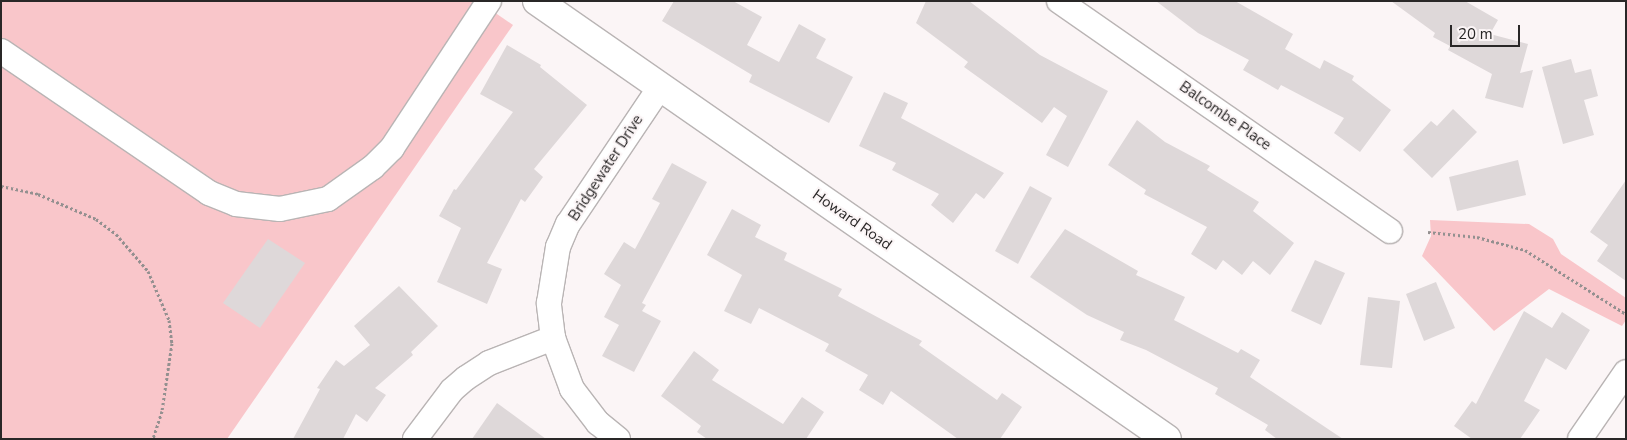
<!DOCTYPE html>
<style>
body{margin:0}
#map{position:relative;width:1627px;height:440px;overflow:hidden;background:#fbf5f6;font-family:"Nunito Sans",sans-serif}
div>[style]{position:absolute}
.green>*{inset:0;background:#f9c6ca}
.building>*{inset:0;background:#ded8d9}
.path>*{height:3px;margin-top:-1.5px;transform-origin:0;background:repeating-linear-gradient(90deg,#949090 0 2.5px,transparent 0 5px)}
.roads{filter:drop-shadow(1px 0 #b9b4b4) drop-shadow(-1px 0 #b9b4b4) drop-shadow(0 1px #b9b4b4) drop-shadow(0 -1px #b9b4b4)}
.minor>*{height:24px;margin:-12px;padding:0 12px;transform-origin:12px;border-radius:12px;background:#fff}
.major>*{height:28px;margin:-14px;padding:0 14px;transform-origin:14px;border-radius:14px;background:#fff}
span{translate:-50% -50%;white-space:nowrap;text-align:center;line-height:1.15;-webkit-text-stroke:4px #fbf5f6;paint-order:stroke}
.street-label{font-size:15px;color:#292727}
.frame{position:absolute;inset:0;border:2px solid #292727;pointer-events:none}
.scale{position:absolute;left:1450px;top:25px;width:70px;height:22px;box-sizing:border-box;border:2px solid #292727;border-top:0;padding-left:6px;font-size:15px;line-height:18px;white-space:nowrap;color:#292727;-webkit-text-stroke:4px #fbf5f6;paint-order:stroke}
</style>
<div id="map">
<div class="green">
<i style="clip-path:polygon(1px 1px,478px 1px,513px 25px,227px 439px,1px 439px)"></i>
<i style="clip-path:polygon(1430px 220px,1529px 224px,1553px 239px,1561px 254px,1626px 298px,1626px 320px,1622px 326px,1549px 289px,1494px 331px,1422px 256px,1431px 236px)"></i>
</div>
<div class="building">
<i style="clip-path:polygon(674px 1px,733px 1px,762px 17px,747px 45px,779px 62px,799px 24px,826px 39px,816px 58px,853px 77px,829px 123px,749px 82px,752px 75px,662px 21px)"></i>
<i style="clip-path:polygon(926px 1px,969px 1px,1040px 55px,1108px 91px,1068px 167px,1046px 155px,1067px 116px,1054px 107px,1042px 123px,964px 67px,968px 62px,916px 23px)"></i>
<i style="clip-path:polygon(1156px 1px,1235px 1px,1293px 34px,1285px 49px,1320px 69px,1324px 60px,1354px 76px,1352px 80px,1391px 110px,1360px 152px,1334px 133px,1344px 118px,1281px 85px,1278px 90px,1243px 70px,1249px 60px,1198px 33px)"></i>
<i style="clip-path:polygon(1391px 1px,1465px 1px,1498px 20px,1490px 34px,1528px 44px,1520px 73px,1533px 70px,1523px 108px,1485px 98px,1492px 74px,1448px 50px,1450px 46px,1433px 37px,1435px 33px)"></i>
<i style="clip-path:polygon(507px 45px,541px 65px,540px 67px,587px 105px,534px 169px,543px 177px,525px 202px,521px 199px,487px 263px,502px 269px,487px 304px,437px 282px,461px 228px,439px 216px,454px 189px,456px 190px,513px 112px,480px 94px)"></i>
<i style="clip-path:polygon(1571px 59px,1575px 73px,1591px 69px,1598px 96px,1584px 100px,1594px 135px,1563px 144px,1542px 67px)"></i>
<i style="clip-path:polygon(884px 92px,908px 103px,901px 118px,1004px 173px,984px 199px,976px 193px,953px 223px,931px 205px,939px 194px,892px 170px,896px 163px,859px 146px)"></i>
<i style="clip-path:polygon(1453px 109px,1477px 132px,1432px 178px,1403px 150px,1431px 121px,1437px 126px)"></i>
<i style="clip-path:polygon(1137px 120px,1165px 142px,1210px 166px,1207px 170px,1259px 202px,1253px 211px,1294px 243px,1270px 275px,1253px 261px,1242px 275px,1223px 260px,1216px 270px,1191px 254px,1207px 227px,1144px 194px,1146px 190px,1108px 165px)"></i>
<i style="clip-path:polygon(1518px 160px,1526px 195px,1457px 211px,1449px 177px)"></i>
<i style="clip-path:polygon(672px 163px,707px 182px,642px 303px,646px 305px,642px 311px,661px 321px,634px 372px,602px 356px,619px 325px,604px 317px,621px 285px,604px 274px,624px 242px,635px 249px,660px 203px,652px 199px)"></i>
<i style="clip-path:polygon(1626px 180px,1626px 281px,1597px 261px,1608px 245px,1590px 232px)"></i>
<i style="clip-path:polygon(1030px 186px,1052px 198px,1018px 264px,995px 251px)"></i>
<i style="clip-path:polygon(732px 209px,761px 225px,755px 237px,787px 253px,784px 260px,842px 289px,838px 296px,922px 341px,919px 345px,997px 400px,1002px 393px,1022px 407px,1000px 439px,958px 439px,891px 391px,883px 405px,859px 390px,868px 375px,825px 351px,829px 344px,759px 308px,751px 324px,724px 311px,742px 275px,707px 255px)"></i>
<i style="clip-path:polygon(1065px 229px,1138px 271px,1136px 275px,1185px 297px,1174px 320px,1238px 353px,1241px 349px,1260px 360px,1250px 377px,1343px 439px,1277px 439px,1265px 430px,1268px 425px,1215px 394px,1218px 388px,1146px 350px,1120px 340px,1124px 332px,1087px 315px,1030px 277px)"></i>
<i style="clip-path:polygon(268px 239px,305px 263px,260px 328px,223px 303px)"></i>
<i style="clip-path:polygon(1315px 260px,1345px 273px,1321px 325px,1291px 311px)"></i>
<i style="clip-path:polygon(1436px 282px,1455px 328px,1424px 341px,1406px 294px)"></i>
<i style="clip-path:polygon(399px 286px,438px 326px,411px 352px,413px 355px,375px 388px,386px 395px,367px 422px,356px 414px,343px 439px,293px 439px,320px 389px,317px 388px,336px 360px,344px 366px,370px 345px,354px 326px)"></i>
<i style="clip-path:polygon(1368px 297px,1400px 301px,1392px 368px,1360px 365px)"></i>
<i style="clip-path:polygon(1524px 311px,1552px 328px,1562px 312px,1590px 330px,1566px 370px,1546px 358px,1524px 401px,1540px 410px,1520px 439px,1472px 439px,1454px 426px,1472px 401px,1476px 404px)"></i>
<i style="clip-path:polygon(694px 351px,719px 370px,712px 380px,783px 424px,802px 397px,824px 412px,806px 439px,707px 439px,697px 432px,701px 426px,661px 396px)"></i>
<i style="clip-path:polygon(497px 403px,546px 439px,472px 439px)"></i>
</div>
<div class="path">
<i style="left:1px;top:186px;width:38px;rotate:12deg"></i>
<i style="left:38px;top:194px;width:63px;rotate:23.3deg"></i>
<i style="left:96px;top:219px;width:25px;rotate:37deg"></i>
<i style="left:116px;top:234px;width:49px;rotate:49.1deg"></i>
<i style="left:148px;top:271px;width:53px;rotate:66.8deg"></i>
<i style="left:169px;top:320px;width:23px;rotate:83deg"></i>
<i style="left:172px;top:343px;width:69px;rotate:98.4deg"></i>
<i style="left:162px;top:411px;width:29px;rotate:108deg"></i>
<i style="left:1428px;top:232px;width:49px;rotate:5.8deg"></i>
<i style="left:1477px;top:237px;width:50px;rotate:15.2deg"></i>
<i style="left:1525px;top:250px;width:120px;rotate:32.4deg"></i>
</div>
<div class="roads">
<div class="minor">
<i style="left:1059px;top:1px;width:403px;rotate:34.8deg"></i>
<i style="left:1px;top:51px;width:252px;rotate:34.3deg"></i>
<i style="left:209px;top:193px;width:29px;rotate:22deg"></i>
<i style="left:236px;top:204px;width:44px;rotate:6.5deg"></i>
<i style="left:280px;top:209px;width:49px;rotate:-11.8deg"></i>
<i style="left:328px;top:199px;width:55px;rotate:-35.4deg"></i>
<i style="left:373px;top:167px;width:27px;rotate:-45deg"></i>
<i style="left:392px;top:148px;width:176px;rotate:-56.6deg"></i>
<i style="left:415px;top:439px;width:61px;rotate:-52.9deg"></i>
<i style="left:452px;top:390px;width:18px;rotate:-41deg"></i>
<i style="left:466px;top:378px;width:27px;rotate:-33deg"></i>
<i style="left:489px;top:363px;width:69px;rotate:-21.3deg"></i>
<i style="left:618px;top:439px;width:26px;rotate:-141deg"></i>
<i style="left:598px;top:423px;width:43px;rotate:-127.4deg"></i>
<i style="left:572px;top:389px;width:54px;rotate:-110.4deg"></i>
<i style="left:553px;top:338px;width:35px;rotate:-97deg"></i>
<i style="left:549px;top:303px;width:57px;rotate:-80.9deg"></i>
<i style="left:558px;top:247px;width:25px;rotate:-67deg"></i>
<i style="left:568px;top:224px;width:165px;rotate:-56.1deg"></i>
<i style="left:1580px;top:439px;width:81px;rotate:-55.5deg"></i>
</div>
<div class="major">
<i style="left:537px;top:1px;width:767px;rotate:34.81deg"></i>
</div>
</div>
<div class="street-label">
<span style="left:1225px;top:116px;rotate:35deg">Balcombe Place</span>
<span style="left:606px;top:168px;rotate:-57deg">Bridgewater Drive</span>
<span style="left:852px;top:220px;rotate:35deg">Howard Road</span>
</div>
<div class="frame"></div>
<div class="scale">20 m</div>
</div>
